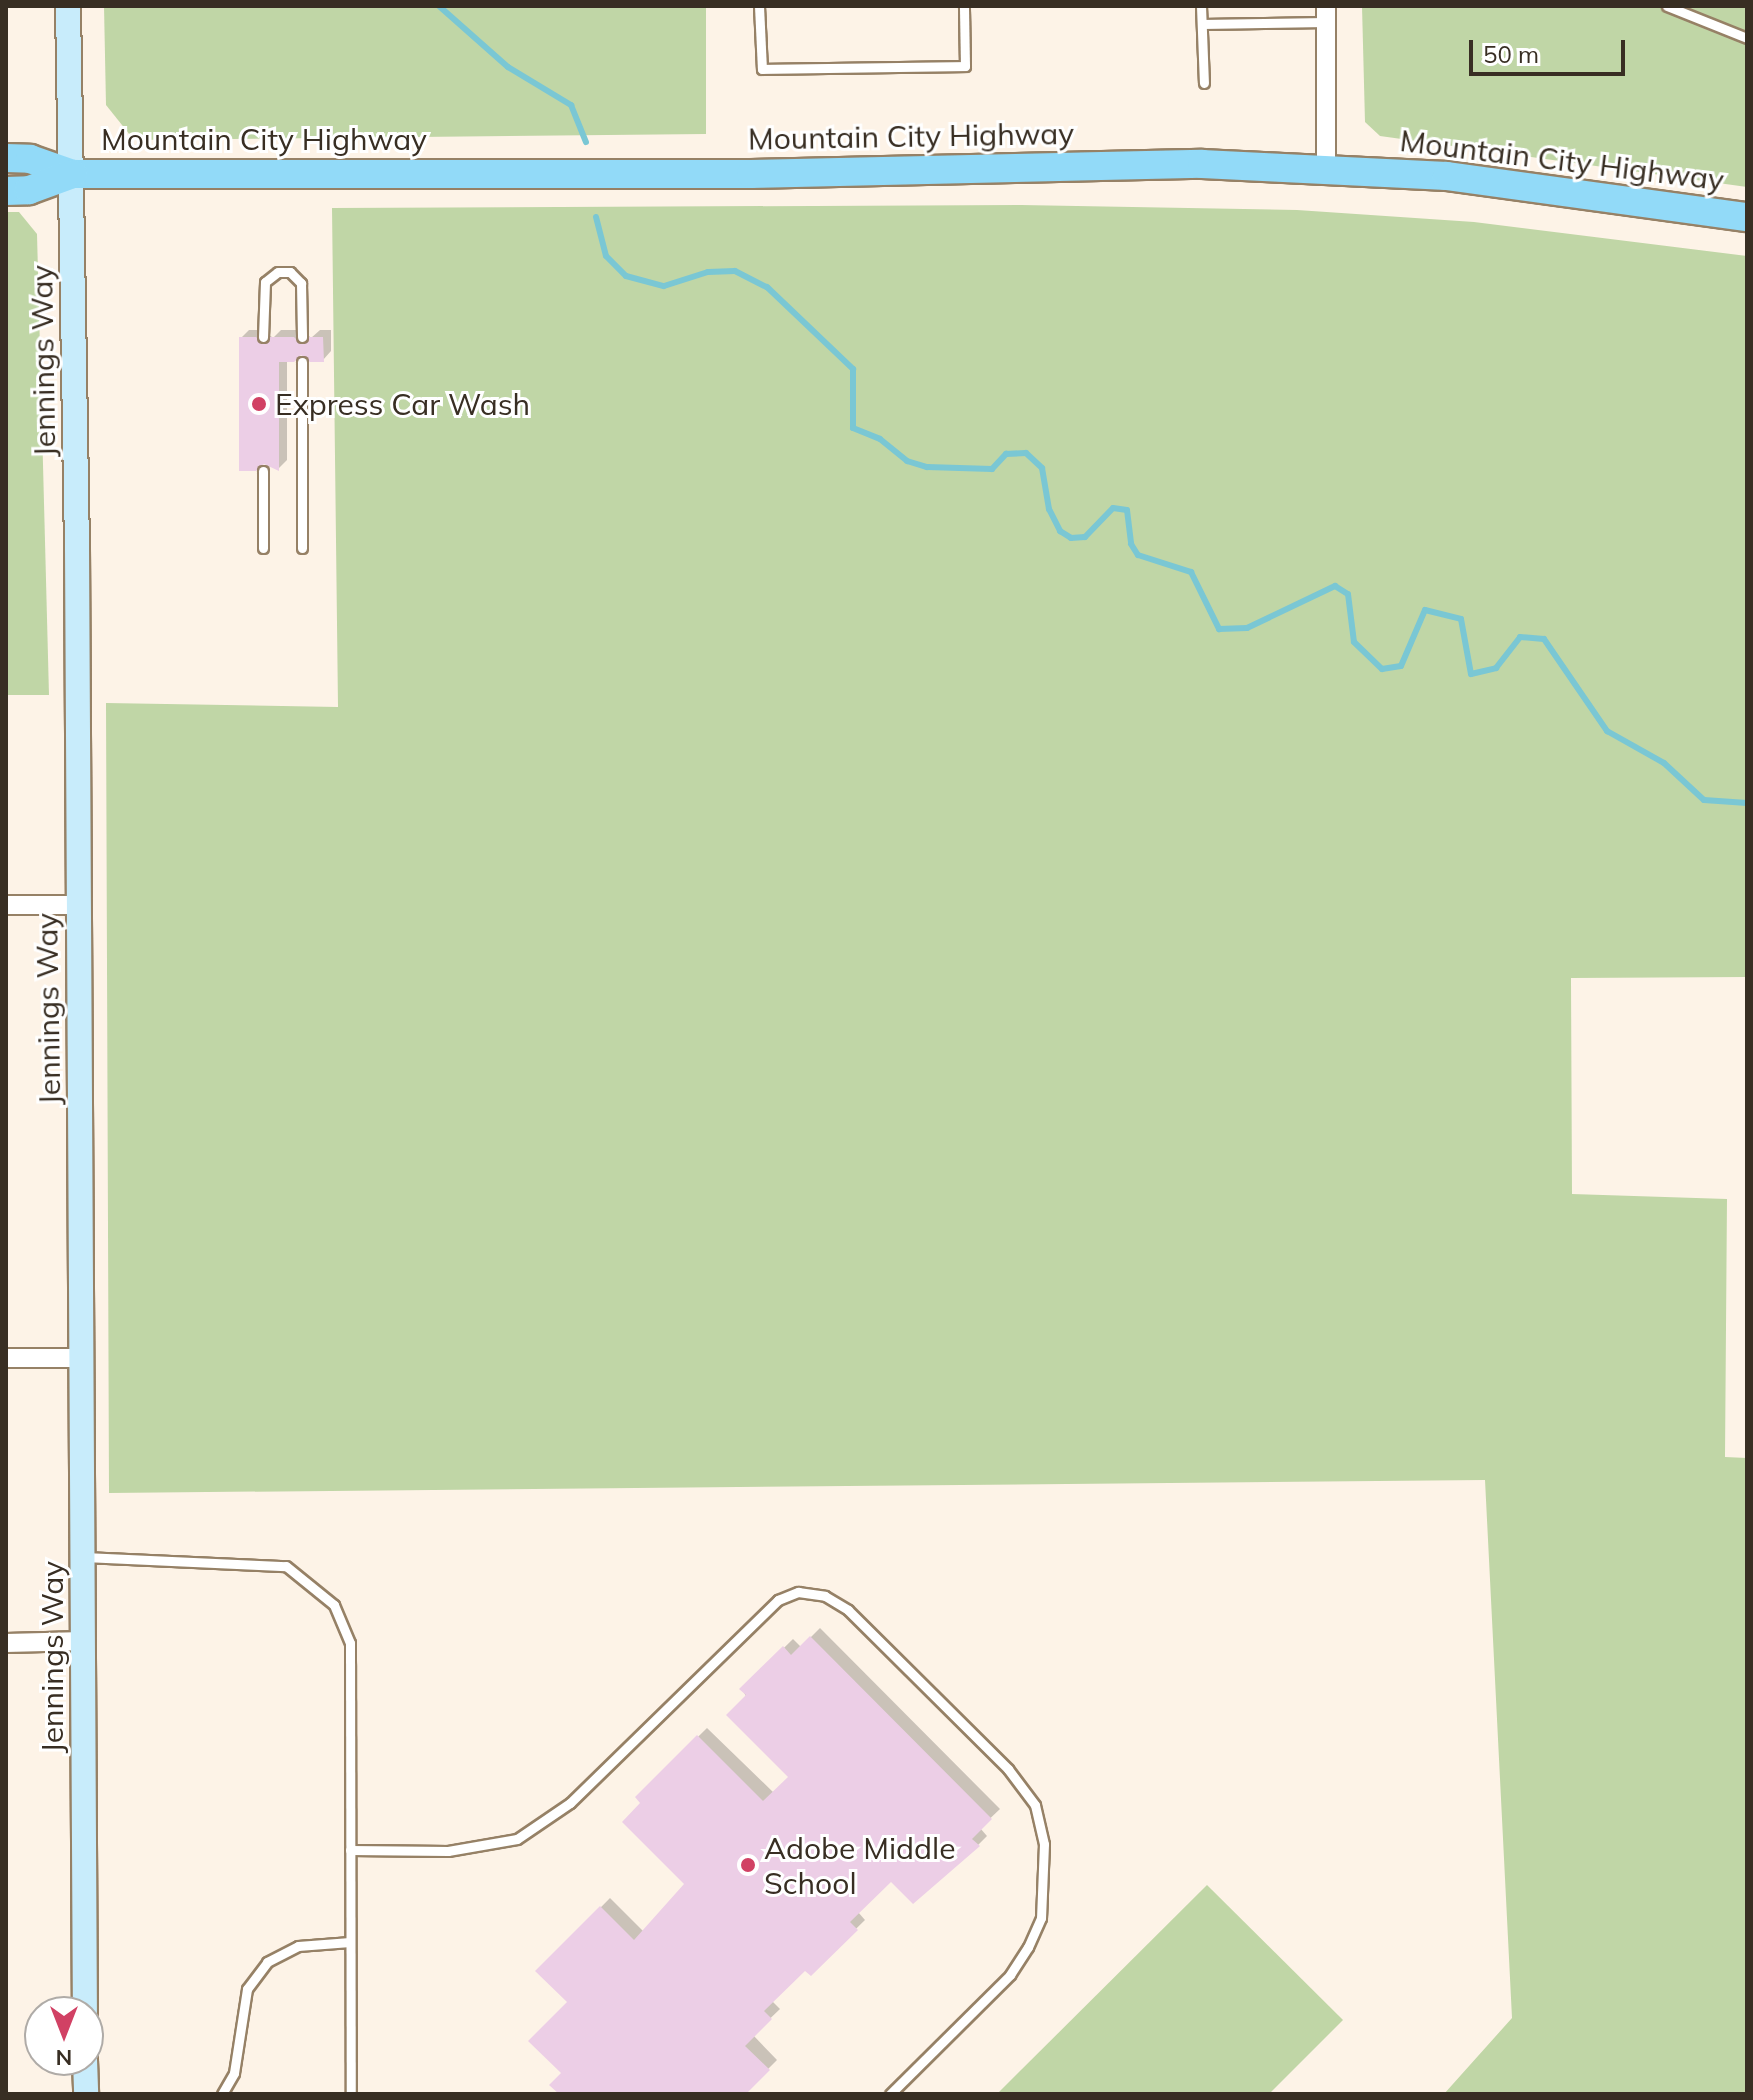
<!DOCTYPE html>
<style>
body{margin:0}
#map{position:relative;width:1753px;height:2100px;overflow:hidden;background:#fdf3e7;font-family:Mulish,sans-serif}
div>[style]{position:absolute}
.green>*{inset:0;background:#c0d6a6}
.shadow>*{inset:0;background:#0003}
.stream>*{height:6px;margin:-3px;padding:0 3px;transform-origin:3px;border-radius:3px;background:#7ac7d4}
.building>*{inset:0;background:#eccee6}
.roads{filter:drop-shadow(2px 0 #968166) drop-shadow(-2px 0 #968166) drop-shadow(0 2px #968166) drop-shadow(0 -2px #968166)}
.lane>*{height:9px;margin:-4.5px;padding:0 4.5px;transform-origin:4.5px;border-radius:4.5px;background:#fff}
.street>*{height:18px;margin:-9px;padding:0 9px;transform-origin:9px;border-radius:9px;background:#fff}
.secondary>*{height:24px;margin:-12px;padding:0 12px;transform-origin:12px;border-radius:12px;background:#c8ecfb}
.primary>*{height:28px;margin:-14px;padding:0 14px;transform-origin:14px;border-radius:14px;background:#92daf8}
.dots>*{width:22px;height:22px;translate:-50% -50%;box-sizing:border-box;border:4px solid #fff;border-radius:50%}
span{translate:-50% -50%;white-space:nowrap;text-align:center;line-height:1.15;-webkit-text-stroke:6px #fff;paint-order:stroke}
.street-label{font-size:30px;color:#382e23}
.poi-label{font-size:30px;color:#382e23}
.left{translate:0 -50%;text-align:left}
.frame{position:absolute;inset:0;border:8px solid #382e23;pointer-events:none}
.north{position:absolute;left:24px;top:1996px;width:80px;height:80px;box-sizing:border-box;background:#fff;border:2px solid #afaba7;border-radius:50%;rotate:180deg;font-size:22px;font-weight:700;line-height:32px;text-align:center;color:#382e23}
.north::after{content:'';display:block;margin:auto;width:28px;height:36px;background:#d14164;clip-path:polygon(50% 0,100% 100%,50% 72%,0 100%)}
.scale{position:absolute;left:1469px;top:40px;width:156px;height:36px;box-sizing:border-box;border:4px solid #382e23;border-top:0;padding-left:10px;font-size:24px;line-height:28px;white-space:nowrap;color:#382e23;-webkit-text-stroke:6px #fff;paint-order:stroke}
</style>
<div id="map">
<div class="green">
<i style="clip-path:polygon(104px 6px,706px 6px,706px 134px,134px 140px,106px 105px)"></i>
<i style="clip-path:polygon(1362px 6px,1747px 6px,1747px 187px,1380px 136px,1365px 122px)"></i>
<i style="clip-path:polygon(1021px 205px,1297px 210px,1474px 222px,1747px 256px,1747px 977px,1571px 978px,1572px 1194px,1727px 1199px,1725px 1457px,1747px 1458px,1747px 2094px,1444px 2094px,1512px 2018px,1485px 1480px,109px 1493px,106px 703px,338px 707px,332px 208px)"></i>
<i style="clip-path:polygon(6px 212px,19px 212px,37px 234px,49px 695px,6px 695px)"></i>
<i style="clip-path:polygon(1207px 1885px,1343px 2020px,1269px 2094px,997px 2094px)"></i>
</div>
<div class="shadow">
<i style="clip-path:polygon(249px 330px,264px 330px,273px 338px,281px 330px,303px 330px,311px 338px,320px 330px,331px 330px,331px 351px,323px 360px,302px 352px,287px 360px,287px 460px,279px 468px,241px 338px)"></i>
<i style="clip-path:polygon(820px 1628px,1000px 1809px,980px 1828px,987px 1836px,978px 1845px,891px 1879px,858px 1912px,865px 1920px,811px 1973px,805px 1968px,772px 2001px,780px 2009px,753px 2035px,777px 2060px,743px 2094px,561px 2094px,570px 2002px,538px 1971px,610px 1898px,644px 1932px,687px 1884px,637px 1797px,707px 1728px,774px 1793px,790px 1777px,742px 1689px,793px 1639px,801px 1647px)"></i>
</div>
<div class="stream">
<i style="left:439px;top:6px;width:92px;rotate:41.5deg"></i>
<i style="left:508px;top:67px;width:74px;rotate:31.1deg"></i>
<i style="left:571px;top:105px;width:40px;rotate:68deg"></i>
<i style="left:596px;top:217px;width:40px;rotate:75.6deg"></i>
<i style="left:606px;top:256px;width:28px;rotate:45deg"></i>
<i style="left:626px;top:276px;width:39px;rotate:15deg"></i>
<i style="left:664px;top:286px;width:46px;rotate:-17.7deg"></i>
<i style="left:708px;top:272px;width:27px;rotate:-2deg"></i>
<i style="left:735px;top:271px;width:36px;rotate:27deg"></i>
<i style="left:767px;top:287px;width:119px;rotate:43.6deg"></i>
<i style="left:853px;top:369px;width:59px;rotate:90deg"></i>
<i style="left:853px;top:428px;width:29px;rotate:22deg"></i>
<i style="left:880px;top:439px;width:35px;rotate:39deg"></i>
<i style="left:907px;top:461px;width:21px;rotate:17deg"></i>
<i style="left:927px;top:467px;width:65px;rotate:1.8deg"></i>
<i style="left:992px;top:469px;width:21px;rotate:-47deg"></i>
<i style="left:1006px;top:454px;width:20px;rotate:-3deg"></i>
<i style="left:1026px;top:453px;width:22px;rotate:43deg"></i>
<i style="left:1042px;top:468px;width:42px;rotate:80.3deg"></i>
<i style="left:1049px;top:509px;width:25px;rotate:63deg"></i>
<i style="left:1060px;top:531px;width:13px;rotate:32deg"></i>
<i style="left:1071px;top:538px;width:14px;rotate:-4deg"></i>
<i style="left:1085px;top:537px;width:40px;rotate:-46deg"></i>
<i style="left:1113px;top:508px;width:14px;rotate:8deg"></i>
<i style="left:1127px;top:510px;width:34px;rotate:83deg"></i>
<i style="left:1131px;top:544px;width:13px;rotate:58deg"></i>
<i style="left:1138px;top:555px;width:56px;rotate:17.8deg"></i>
<i style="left:1191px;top:572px;width:64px;rotate:63.8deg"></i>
<i style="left:1219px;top:629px;width:28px;rotate:-2deg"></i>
<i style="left:1247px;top:628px;width:98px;rotate:-25.5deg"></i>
<i style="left:1335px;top:586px;width:15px;rotate:32deg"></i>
<i style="left:1348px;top:594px;width:48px;rotate:82.9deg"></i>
<i style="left:1354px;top:642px;width:39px;rotate:44deg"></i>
<i style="left:1382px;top:669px;width:19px;rotate:-9deg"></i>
<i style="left:1401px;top:666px;width:61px;rotate:-66.8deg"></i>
<i style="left:1425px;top:610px;width:37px;rotate:14deg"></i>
<i style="left:1461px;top:619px;width:56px;rotate:79.7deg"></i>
<i style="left:1471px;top:674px;width:26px;rotate:-13deg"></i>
<i style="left:1496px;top:668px;width:39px;rotate:-52deg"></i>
<i style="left:1520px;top:637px;width:24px;rotate:5deg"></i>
<i style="left:1544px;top:639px;width:112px;rotate:55.6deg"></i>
<i style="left:1607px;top:731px;width:65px;rotate:29.3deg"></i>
<i style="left:1664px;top:763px;width:54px;rotate:42.8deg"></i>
<i style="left:1704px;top:800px;width:43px;rotate:4deg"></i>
</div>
<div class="building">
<i style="clip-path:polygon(239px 337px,256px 337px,264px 344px,270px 337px,294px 337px,301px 344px,309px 337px,323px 337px,324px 362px,310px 362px,301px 355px,294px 362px,279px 362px,279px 471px,264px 464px,256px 471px,239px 471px)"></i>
<i style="clip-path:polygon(810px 1636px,992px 1819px,972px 1839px,980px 1846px,913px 1904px,891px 1882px,850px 1922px,858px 1930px,811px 1976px,805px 1971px,764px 2011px,772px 2019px,745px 2046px,770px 2070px,746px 2094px,559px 2094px,549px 2085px,561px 2073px,528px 2041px,567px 2002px,535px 1971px,600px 1906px,634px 1940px,684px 1884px,622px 1822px,640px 1803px,635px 1797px,697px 1735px,763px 1801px,788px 1777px,726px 1715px,746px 1695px,739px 1689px,783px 1646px,791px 1655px)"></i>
</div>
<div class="roads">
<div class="lane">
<i style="left:759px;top:6px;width:63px;rotate:87.3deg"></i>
<i style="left:762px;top:69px;width:203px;rotate:-0.8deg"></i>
<i style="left:965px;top:66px;width:60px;rotate:-91deg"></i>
<i style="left:1201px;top:6px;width:77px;rotate:87.8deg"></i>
<i style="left:1667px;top:6px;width:86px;rotate:21.8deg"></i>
<i style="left:1202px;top:24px;width:124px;rotate:-0.9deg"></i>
<i style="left:263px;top:337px;width:55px;rotate:-87.9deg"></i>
<i style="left:265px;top:282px;width:16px;rotate:-38deg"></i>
<i style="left:278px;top:272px;width:12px"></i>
<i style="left:290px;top:272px;width:16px;rotate:45deg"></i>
<i style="left:301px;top:283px;width:54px;rotate:88.9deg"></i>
<i style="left:302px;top:362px;width:186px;rotate:90deg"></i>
<i style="left:263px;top:548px;width:77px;rotate:-90deg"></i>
<i style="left:84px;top:1557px;width:202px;rotate:2.6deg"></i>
<i style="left:286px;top:1566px;width:62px;rotate:39.1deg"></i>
<i style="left:334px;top:1605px;width:41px;rotate:67.2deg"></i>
<i style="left:350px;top:1643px;width:451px;rotate:89.9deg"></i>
<i style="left:350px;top:1850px;width:98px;rotate:0.6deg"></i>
<i style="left:448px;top:1851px;width:70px;rotate:-9.9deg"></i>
<i style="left:517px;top:1839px;width:64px;rotate:-34.2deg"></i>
<i style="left:570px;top:1803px;width:291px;rotate:-44.3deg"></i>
<i style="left:778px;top:1600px;width:22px;rotate:-22deg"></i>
<i style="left:798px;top:1592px;width:27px;rotate:8deg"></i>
<i style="left:825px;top:1596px;width:27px;rotate:31deg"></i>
<i style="left:848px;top:1610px;width:226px;rotate:44.8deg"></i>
<i style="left:1008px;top:1769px;width:45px;rotate:53.1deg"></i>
<i style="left:1035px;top:1805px;width:40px;rotate:77deg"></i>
<i style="left:1044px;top:1844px;width:74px;rotate:92.3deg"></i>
<i style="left:1041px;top:1918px;width:32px;rotate:114deg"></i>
<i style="left:1028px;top:1947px;width:33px;rotate:123deg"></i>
<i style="left:1010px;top:1975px;width:169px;rotate:135.2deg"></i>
<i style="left:222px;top:2094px;width:24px;rotate:-60deg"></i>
<i style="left:234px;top:2073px;width:85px;rotate:-81.2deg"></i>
<i style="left:247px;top:1989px;width:34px;rotate:-53deg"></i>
<i style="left:267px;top:1962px;width:35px;rotate:-27deg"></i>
<i style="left:298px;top:1946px;width:52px;rotate:-4.4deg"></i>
</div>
<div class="street">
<i style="left:1326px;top:169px;width:163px;rotate:-90deg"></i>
<i style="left:6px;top:905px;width:73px"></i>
<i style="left:6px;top:1358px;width:77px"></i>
<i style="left:6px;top:1643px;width:78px;rotate:-1.5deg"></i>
</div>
<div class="secondary">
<i style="left:68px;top:6px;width:542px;rotate:89.05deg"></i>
<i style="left:77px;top:548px;width:1464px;rotate:89.69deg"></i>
<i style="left:85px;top:2060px;width:34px;rotate:88deg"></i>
</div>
<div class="primary">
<i style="left:6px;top:158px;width:24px;rotate:2deg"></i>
<i style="left:30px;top:159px;width:46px;rotate:19.2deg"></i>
<i style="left:73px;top:174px;width:678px"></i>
<i style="left:751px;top:174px;width:451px;rotate:-1.3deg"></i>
<i style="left:1202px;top:164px;width:245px;rotate:2.8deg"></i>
<i style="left:1447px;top:176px;width:303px;rotate:7.8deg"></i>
<i style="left:6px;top:191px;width:23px;rotate:-2deg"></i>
<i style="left:29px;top:190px;width:47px;rotate:-20deg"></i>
</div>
</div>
<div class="dots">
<i style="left:259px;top:404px;background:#d14164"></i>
<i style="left:748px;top:1865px;background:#d14164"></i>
</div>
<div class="street-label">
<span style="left:911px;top:136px;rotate:-1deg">Mountain City Highway</span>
<span style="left:264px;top:139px">Mountain City Highway</span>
<span style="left:1562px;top:160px;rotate:7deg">Mountain City Highway</span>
<span style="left:43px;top:361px;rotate:-91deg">Jennings Way</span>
<span style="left:48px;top:1009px;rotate:-91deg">Jennings Way</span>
<span style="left:52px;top:1657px;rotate:-90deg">Jennings Way</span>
</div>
<div class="poi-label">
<span class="left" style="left:275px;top:404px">Express Car Wash</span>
<span class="left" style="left:764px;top:1865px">Adobe Middle<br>School</span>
</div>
<div class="frame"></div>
<div class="north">N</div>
<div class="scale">50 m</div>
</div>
